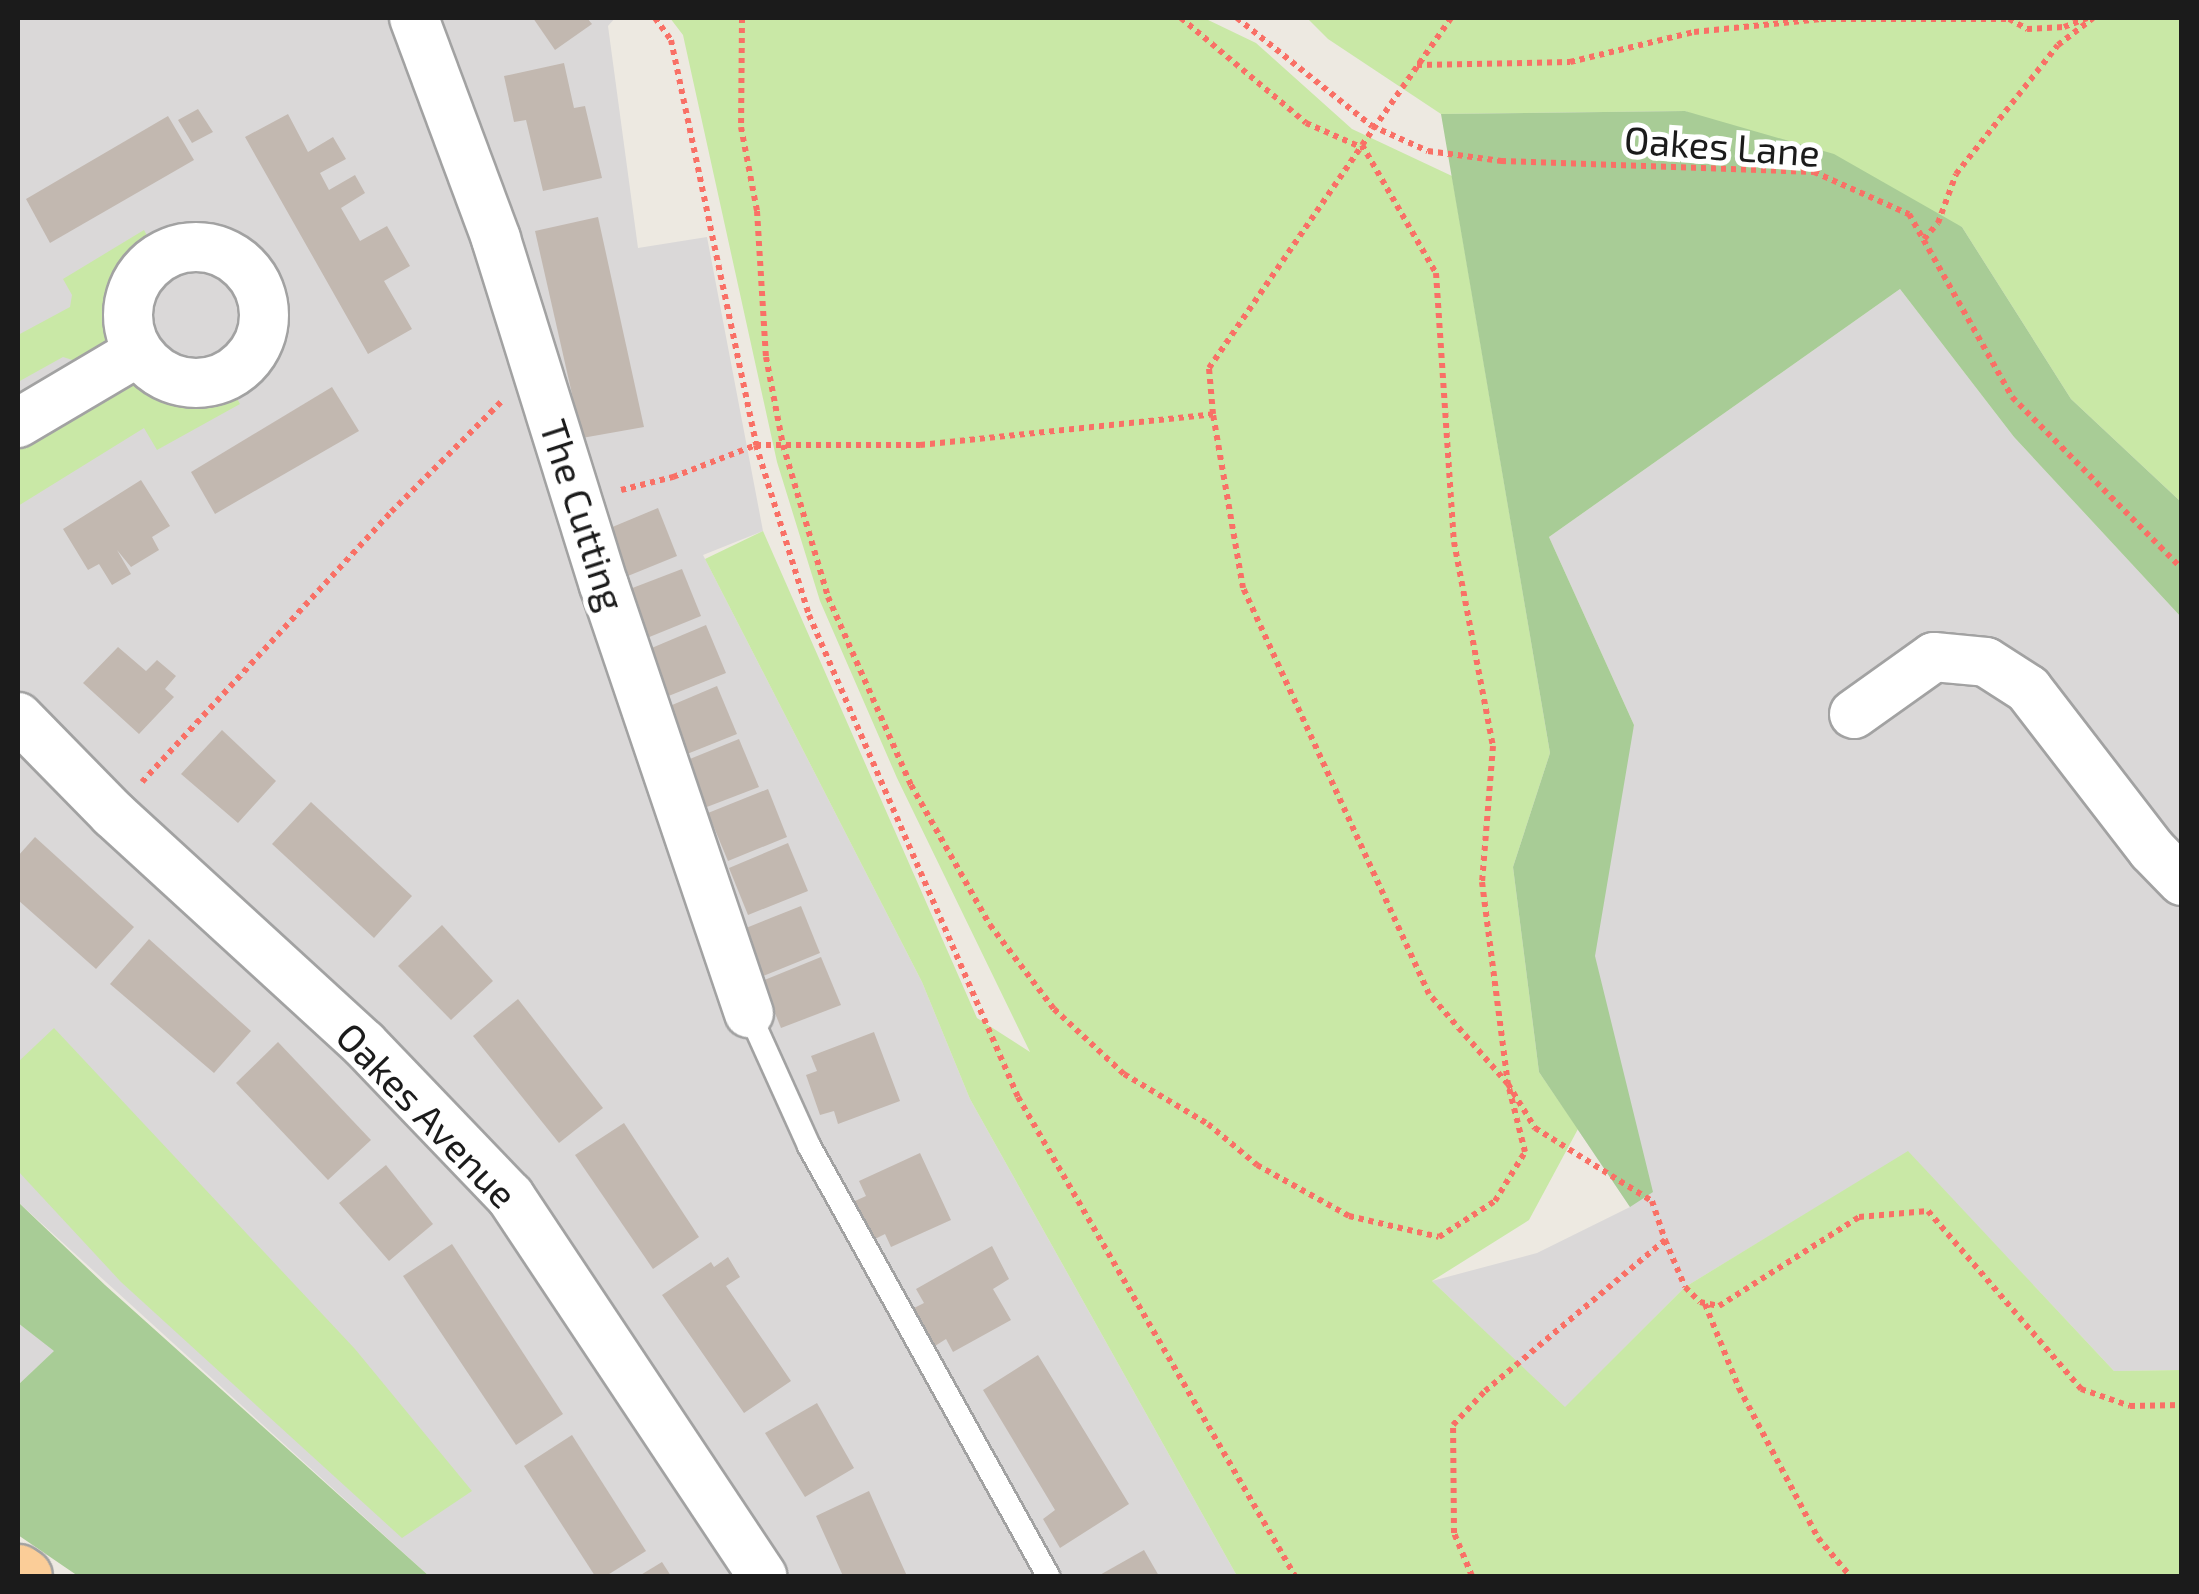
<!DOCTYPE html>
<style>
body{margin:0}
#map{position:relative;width:2199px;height:1594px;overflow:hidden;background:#ede9e1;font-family:"Exo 2",sans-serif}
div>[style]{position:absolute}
.residential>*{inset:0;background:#dad8d8}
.grass>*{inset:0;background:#c9e8a6}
.forest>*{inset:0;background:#a8cc96}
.building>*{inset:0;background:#c2b8b0}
.path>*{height:6px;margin-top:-3px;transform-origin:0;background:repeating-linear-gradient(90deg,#f97066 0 5px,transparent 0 10px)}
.roads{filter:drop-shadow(2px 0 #a2a2a2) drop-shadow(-2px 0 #a2a2a2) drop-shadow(0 2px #a2a2a2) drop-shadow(0 -2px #a2a2a2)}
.lane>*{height:22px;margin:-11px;padding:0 11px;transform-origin:11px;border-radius:11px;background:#fff}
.street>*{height:48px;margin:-24px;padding:0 24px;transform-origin:24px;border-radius:24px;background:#fff}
.street>.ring{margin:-24px;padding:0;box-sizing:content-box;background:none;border:48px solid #fff;border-radius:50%}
.primary>*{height:55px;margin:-27.5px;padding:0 27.5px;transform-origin:27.5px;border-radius:27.5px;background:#fbcd98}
span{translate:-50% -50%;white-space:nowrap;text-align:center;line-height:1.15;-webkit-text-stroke:10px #fff;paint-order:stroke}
.street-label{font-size:38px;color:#1b1b1b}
.frame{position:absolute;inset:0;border:20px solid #1b1b1b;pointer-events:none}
</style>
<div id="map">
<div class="residential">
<i style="clip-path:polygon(18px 18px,615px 18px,608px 26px,638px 248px,707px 237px,763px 531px,703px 555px,922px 982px,970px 1099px,1237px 1576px,429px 1576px,18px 1202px)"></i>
<i style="clip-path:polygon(1900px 289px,2014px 437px,2181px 617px,2181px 1370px,2114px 1371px,1908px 1152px,1685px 1287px,1565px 1408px,1432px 1281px,1537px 1253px,1630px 1207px,1539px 1072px,1634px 725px,1549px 537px)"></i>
<i style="clip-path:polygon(18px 1323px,55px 1351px,18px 1385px)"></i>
</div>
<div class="grass">
<i style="clip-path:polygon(670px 18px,1204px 18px,1256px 43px,1352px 129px,1452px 176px,1550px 753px,1513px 867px,1539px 1072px,1578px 1129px,1529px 1220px,1432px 1281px,1565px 1407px,1685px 1287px,1908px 1151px,2114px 1371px,2181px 1370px,2181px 1576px,1237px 1576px,970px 1099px,922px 982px,705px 559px,763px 531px,977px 1018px,1030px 1052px,897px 778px,820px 601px,777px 462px,683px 35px)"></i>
<i style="clip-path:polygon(1307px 18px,2181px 18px,2181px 502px,2071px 399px,1962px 227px,1685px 111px,1441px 114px,1328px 39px)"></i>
<i style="clip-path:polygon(144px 230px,152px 245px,133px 260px,112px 303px,115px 344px,85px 364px,63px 357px,18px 382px,18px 335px,70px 307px,72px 295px,63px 279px)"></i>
<i style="clip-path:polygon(130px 370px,150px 387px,174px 395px,208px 402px,233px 391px,240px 404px,157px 450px,144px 428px,18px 506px,18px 438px)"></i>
<i style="clip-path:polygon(54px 1028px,355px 1349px,472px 1491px,402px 1538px,121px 1282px,18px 1171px,18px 1062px)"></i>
</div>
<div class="forest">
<i style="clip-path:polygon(1685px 111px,1834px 154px,1962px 227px,2071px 399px,2181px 502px,2181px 617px,2014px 437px,1900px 289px,1549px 537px,1634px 725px,1595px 956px,1653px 1192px,1630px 1207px,1539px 1072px,1513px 867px,1550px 753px,1441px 114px)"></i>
<i style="clip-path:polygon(18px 1202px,105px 1285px,429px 1576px,78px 1576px,18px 1535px,18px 1385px,54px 1351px,18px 1323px)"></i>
</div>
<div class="building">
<i style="clip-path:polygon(533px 18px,587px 18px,592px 24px,555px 50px)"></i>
<i style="clip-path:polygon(564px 63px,574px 108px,585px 106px,602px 178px,543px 191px,526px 120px,514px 122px,504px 76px)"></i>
<i style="clip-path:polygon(198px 109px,213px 132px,192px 143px,178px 120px)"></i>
<i style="clip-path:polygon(288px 114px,308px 152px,333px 137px,346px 159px,320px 173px,329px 190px,355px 175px,365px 193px,341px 208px,360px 241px,387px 226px,410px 266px,384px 281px,412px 329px,368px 354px,245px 137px)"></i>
<i style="clip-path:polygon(168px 116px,194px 160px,50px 243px,26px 199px)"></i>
<i style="clip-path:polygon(598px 217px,644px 427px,582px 438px,535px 231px)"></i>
<i style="clip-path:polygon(332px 387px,359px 431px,215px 514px,191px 472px)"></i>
<i style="clip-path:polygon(141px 480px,170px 526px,152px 537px,159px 550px,131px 567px,117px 550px,131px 574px,112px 585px,99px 564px,88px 570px,63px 529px)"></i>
<i style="clip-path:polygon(658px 508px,677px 556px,618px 580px,598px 533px)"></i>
<i style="clip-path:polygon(682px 569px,701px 616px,642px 640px,622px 592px)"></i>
<i style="clip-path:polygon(706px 625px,726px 673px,666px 697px,647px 650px)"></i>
<i style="clip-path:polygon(118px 647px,146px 671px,157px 660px,176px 676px,165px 689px,174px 697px,139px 734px,83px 683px)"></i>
<i style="clip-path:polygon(717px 686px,737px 734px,677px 758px,658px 711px)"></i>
<i style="clip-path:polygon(222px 730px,276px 781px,238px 823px,181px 774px)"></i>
<i style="clip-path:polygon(739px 739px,759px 787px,699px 810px,680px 763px)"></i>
<i style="clip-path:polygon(768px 789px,787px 837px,728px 861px,708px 813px)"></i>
<i style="clip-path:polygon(311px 802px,412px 896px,374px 938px,272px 844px)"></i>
<i style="clip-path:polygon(35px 837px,134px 927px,96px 969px,18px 900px,18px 856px)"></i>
<i style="clip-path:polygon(788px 843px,808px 891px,748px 915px,729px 868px)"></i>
<i style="clip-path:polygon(801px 906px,820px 953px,761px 977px,741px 930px)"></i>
<i style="clip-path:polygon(442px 925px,493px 981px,451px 1020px,398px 966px)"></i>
<i style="clip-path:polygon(149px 939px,251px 1031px,214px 1073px,110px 984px)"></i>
<i style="clip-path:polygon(821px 957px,841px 1005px,781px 1028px,762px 981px)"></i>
<i style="clip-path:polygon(518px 999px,603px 1108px,559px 1143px,473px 1036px)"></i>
<i style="clip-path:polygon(874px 1032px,900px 1101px,838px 1124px,834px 1111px,820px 1115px,806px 1075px,817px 1071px,811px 1056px)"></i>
<i style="clip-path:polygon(278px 1042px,371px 1140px,328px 1180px,236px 1083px)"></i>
<i style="clip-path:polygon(624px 1123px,699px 1237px,653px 1269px,575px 1155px)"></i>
<i style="clip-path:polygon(920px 1153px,951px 1220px,891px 1247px,885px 1234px,873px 1240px,855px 1201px,866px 1196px,859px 1181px)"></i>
<i style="clip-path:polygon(386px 1165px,433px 1224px,389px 1261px,339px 1203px)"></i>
<i style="clip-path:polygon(452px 1244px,563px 1414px,516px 1445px,403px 1276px)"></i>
<i style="clip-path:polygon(992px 1246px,1009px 1279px,993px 1289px,1011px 1320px,953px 1352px,946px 1339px,935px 1346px,914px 1308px,924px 1303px,916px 1289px)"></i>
<i style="clip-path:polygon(728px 1257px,740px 1277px,726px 1286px,791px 1381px,744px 1413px,662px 1295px,711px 1262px,714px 1267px)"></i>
<i style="clip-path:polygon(1038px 1355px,1129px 1504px,1060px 1548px,1043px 1519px,1055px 1510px,983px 1390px)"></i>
<i style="clip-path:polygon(817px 1403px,854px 1468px,805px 1497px,765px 1433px)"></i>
<i style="clip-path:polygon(572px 1435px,646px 1551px,606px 1576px,595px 1576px,524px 1466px)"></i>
<i style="clip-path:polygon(869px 1491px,884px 1525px,907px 1576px,843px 1576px,816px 1516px)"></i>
<i style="clip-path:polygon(1144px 1550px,1159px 1576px,1098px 1576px)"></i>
<i style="clip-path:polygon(662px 1562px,671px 1576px,639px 1576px)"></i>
</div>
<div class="path">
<i style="left:655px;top:18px;width:27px;rotate:54deg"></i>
<i style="left:671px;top:40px;width:414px;rotate:78.1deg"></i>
<i style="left:756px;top:445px;width:178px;rotate:72.7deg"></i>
<i style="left:809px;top:615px;width:525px;rotate:66.56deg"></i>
<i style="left:1018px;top:1097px;width:553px;rotate:59.96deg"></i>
<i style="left:742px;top:18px;width:109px;rotate:90.5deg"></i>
<i style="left:741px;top:127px;width:86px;rotate:79.2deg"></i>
<i style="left:757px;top:211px;width:146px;rotate:86.5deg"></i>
<i style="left:766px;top:357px;width:90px;rotate:79.1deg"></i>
<i style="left:783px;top:445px;width:159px;rotate:73.5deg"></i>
<i style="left:828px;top:597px;width:206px;rotate:66.2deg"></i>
<i style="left:911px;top:785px;width:161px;rotate:60.6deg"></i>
<i style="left:990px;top:925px;width:106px;rotate:52.7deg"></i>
<i style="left:1054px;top:1009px;width:96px;rotate:42.9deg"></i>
<i style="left:1124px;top:1074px;width:98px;rotate:30.8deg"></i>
<i style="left:1208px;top:1124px;width:64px;rotate:39.9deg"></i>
<i style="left:1257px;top:1165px;width:105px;rotate:29deg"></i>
<i style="left:1349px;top:1216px;width:92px;rotate:13.1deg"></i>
<i style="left:1439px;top:1237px;width:67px;rotate:-32.7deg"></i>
<i style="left:1495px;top:1201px;width:57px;rotate:-58.5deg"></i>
<i style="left:1525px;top:1152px;width:70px;rotate:-104deg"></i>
<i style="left:1508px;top:1084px;width:120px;rotate:-131.3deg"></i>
<i style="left:1429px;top:994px;width:447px;rotate:-114.6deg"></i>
<i style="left:1243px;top:588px;width:177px;rotate:-99.8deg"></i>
<i style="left:1181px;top:18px;width:163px;rotate:40deg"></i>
<i style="left:1306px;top:123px;width:62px;rotate:23.7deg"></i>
<i style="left:1237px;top:18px;width:173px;rotate:38.7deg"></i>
<i style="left:1372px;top:126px;width:61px;rotate:24.1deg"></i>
<i style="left:1428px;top:151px;width:74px;rotate:7.8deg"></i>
<i style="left:1501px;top:161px;width:313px;rotate:2deg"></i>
<i style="left:1814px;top:172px;width:104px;rotate:23.9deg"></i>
<i style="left:1909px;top:214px;width:210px;rotate:60.6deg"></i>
<i style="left:2012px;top:397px;width:242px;rotate:45.3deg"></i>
<i style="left:1451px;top:18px;width:155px;rotate:125deg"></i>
<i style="left:1362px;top:145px;width:148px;rotate:60deg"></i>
<i style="left:1436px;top:273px;width:270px;rotate:86.2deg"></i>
<i style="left:1454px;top:542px;width:208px;rotate:79.2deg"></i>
<i style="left:1493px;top:746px;width:136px;rotate:94.6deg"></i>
<i style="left:1482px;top:882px;width:204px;rotate:82.7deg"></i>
<i style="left:1508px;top:1084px;width:52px;rotate:58.5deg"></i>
<i style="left:1535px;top:1128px;width:138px;rotate:32deg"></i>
<i style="left:1652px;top:1201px;width:41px;rotate:71.6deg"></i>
<i style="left:1417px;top:65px;width:153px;rotate:-1.1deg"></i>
<i style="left:1570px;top:62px;width:128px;rotate:-13.6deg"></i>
<i style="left:1694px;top:32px;width:128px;rotate:-5.8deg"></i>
<i style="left:1821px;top:19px;width:188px"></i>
<i style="left:2009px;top:19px;width:21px;rotate:29deg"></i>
<i style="left:2027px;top:29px;width:37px;rotate:-3deg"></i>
<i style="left:2064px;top:27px;width:26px;rotate:-21deg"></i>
<i style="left:1924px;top:239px;width:21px;rotate:-49deg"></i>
<i style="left:1938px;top:223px;width:52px;rotate:-69.8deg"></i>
<i style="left:1956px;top:174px;width:164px;rotate:-51.7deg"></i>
<i style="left:2058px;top:45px;width:44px;rotate:-37.6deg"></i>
<i style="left:621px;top:490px;width:54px;rotate:-14deg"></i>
<i style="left:673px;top:477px;width:89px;rotate:-21.1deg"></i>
<i style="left:756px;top:445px;width:164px"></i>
<i style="left:920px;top:445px;width:295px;rotate:-6deg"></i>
<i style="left:1213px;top:414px;width:46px;rotate:-95deg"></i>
<i style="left:1209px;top:368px;width:270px;rotate:-55.5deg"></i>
<i style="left:142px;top:782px;width:367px;rotate:-47.3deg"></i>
<i style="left:391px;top:512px;width:156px;rotate:-45deg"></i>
<i style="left:1705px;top:1304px;width:91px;rotate:68deg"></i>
<i style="left:1739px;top:1388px;width:170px;rotate:62.2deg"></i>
<i style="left:1818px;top:1538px;width:50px;rotate:49.9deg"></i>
<i style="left:1472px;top:1576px;width:47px;rotate:-112.7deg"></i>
<i style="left:1454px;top:1533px;width:108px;rotate:-90.5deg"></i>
<i style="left:1453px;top:1425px;width:47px;rotate:-46.7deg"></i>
<i style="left:1485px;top:1391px;width:235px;rotate:-40deg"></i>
<i style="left:1665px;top:1240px;width:51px;rotate:66.9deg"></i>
<i style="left:1685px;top:1287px;width:21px;rotate:45deg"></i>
<i style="left:1700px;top:1302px;width:19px;rotate:12deg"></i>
<i style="left:1719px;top:1306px;width:166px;rotate:-32.4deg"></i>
<i style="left:1859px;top:1217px;width:69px;rotate:-5deg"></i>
<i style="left:1928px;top:1211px;width:235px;rotate:49.3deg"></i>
<i style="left:2081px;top:1389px;width:52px;rotate:19.1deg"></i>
<i style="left:2130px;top:1406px;width:52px;rotate:-1.1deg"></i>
</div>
<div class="roads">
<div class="lane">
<i style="left:749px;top:1013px;width:146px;rotate:65.7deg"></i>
<i style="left:809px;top:1146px;width:492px;rotate:60.9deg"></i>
</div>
<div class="street">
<i style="left:414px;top:18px;width:236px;rotate:69.6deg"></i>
<i style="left:496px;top:239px;width:362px;rotate:72.7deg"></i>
<i style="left:604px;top:585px;width:452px;rotate:71.3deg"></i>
<i class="ring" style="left:128px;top:247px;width:88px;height:88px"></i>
<i style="left:18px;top:423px;width:139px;rotate:-30.6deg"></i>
<i style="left:1854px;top:714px;width:98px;rotate:-35.5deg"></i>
<i style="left:1934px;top:657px;width:52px;rotate:5.5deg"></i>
<i style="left:1986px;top:662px;width:50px;rotate:32.7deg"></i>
<i style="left:2028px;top:689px;width:203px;rotate:52.4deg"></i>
<i style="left:2152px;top:850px;width:43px;rotate:45.9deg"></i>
<i style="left:18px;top:717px;width:136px;rotate:45.6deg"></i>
<i style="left:113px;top:814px;width:340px;rotate:42.5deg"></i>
<i style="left:364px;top:1044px;width:211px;rotate:46.2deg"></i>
<i style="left:510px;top:1196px;width:456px;rotate:56.4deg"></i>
</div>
<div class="primary">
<i style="left:18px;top:1572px;width:7px;rotate:34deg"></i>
</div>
</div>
<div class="street-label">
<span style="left:1722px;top:146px;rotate:4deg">Oakes Lane</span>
<span style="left:583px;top:515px;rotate:72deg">The Cutting</span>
<span style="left:427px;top:1115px;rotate:46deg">Oakes Avenue</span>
</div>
<div class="frame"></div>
</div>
